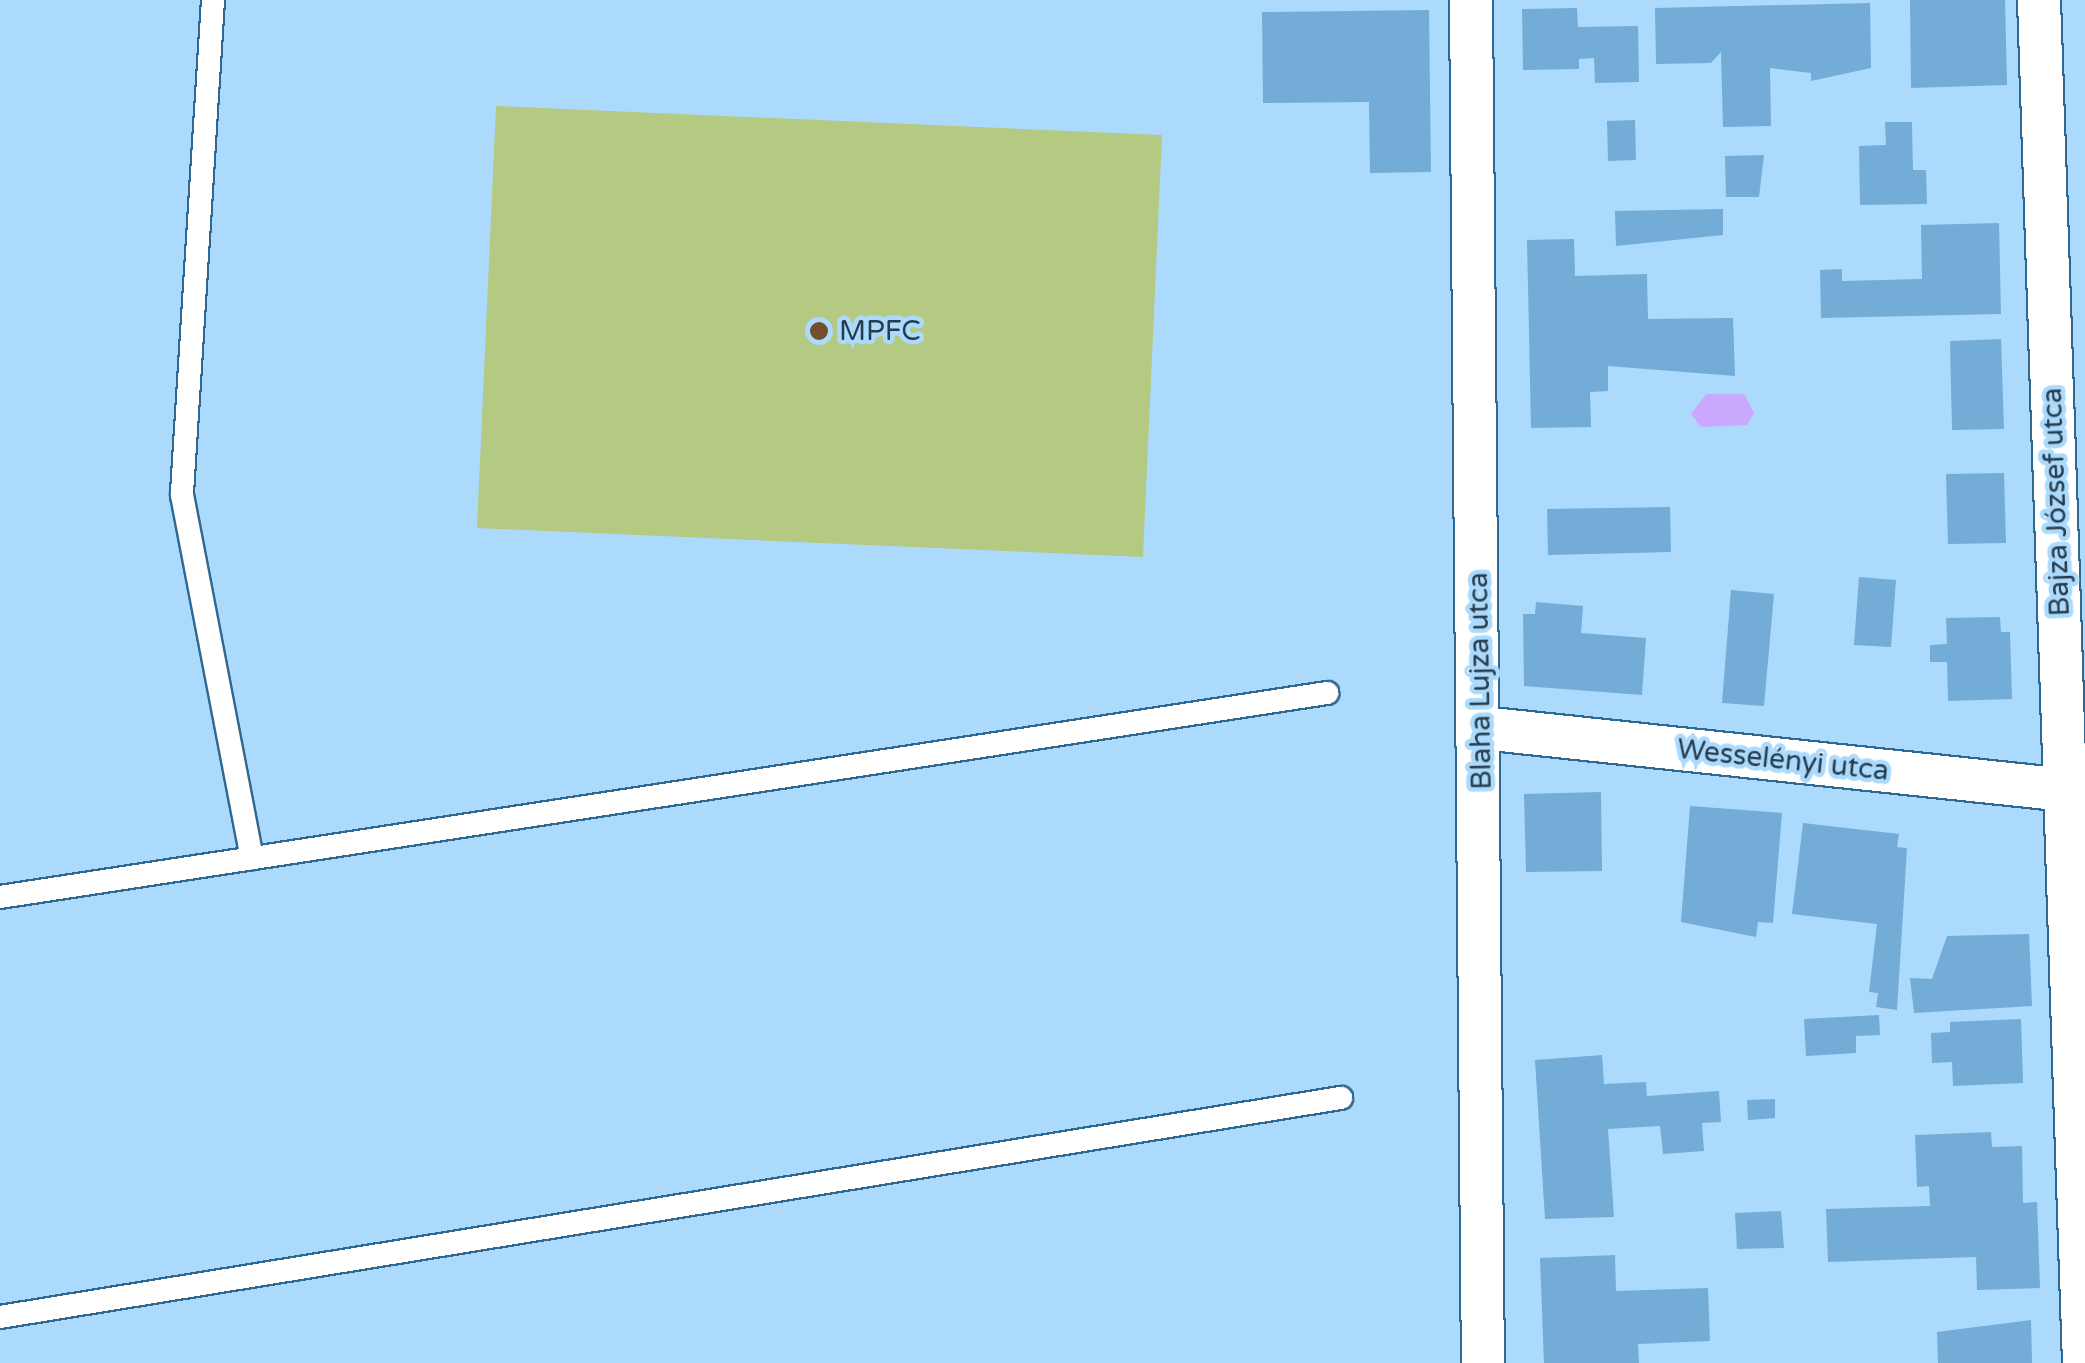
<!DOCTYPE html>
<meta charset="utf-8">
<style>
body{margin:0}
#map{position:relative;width:2085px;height:1363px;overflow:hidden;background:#acdafd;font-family:"Varela Round",sans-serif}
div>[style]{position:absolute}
.green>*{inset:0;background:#b4c981}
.water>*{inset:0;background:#c9a8fd}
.building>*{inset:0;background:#73acd6}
.roads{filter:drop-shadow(2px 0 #31688f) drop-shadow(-2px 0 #31688f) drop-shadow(0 2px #31688f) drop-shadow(0 -2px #31688f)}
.lane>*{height:22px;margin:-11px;padding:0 11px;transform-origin:11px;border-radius:11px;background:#fff}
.street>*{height:42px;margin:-21px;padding:0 21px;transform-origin:21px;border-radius:21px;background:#fff}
.dots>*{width:28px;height:28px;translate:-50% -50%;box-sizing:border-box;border:5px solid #acdafd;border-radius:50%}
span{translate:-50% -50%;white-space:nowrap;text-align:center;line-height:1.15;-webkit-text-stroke:9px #acdafd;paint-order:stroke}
.poi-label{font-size:28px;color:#253d4e}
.left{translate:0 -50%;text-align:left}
.street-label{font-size:28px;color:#253d4e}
</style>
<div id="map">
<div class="green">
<i style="clip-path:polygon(496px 106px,1162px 135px,1143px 557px,477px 528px)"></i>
</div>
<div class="water">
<i style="clip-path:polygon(1706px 394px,1744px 394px,1754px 413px,1747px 425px,1701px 427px,1691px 414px)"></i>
</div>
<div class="building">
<i style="clip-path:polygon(1910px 0,2005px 0,2007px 85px,1911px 88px)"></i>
<i style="clip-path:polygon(1870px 3px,1871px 68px,1811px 81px,1811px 73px,1770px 68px,1771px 126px,1723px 127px,1721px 52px,1711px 63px,1656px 64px,1655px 8px)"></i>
<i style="clip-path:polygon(1577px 8px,1578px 27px,1638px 26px,1639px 82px,1595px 83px,1594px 58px,1579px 59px,1579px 69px,1523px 70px,1522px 9px)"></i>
<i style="clip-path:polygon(1429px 10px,1431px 172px,1370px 173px,1369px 102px,1263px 103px,1262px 12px)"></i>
<i style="clip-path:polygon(1635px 120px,1636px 160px,1608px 161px,1607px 121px)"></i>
<i style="clip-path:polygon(1885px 122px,1912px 122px,1913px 170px,1926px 170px,1927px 204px,1860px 205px,1859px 146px,1886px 145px)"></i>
<i style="clip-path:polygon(1764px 155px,1759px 197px,1726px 197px,1725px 156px)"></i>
<i style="clip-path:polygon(1723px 209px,1723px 235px,1616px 246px,1615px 211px)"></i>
<i style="clip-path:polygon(1999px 223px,2001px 314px,1821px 318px,1820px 270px,1842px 269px,1842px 281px,1922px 279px,1921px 225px)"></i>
<i style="clip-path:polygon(1574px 239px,1575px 276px,1647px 274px,1648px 319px,1733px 318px,1735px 376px,1608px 366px,1608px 391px,1590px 392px,1591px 427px,1531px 428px,1527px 240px)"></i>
<i style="clip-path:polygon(2001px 339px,2004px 429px,1952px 430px,1950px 341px)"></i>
<i style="clip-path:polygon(2004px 473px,2006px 543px,1948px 544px,1946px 474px)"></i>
<i style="clip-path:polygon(1670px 507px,1671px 552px,1548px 555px,1547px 509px)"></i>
<i style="clip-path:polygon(1859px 577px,1896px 580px,1891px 647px,1854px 645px)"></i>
<i style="clip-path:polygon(1731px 590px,1774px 594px,1764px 706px,1722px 703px)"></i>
<i style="clip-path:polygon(1536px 602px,1583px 606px,1581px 633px,1646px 638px,1642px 695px,1524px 686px,1523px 614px,1535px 614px)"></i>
<i style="clip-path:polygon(2000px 617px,2001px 632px,2010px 632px,2012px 699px,1948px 701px,1947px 662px,1930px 662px,1930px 645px,1947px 644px,1946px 618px)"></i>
<i style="clip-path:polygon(1601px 792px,1602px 871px,1526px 872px,1524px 794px)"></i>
<i style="clip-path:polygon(1690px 806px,1782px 813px,1773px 923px,1758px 922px,1756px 937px,1681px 922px)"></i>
<i style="clip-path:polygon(1803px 823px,1899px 834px,1897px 847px,1907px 848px,1897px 1010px,1876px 1007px,1878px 993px,1869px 992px,1877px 924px,1792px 914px)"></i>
<i style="clip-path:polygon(2029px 934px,2032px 1006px,1914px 1013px,1910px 978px,1932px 979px,1947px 936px)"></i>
<i style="clip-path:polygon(1879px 1015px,1880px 1035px,1856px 1036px,1856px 1053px,1806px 1056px,1804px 1019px)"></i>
<i style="clip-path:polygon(2021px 1019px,2023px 1083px,1953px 1086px,1952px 1062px,1932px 1063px,1931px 1033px,1950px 1032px,1950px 1022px)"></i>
<i style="clip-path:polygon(1602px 1055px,1604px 1084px,1646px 1082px,1647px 1096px,1719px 1091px,1721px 1122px,1702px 1123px,1704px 1151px,1663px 1154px,1660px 1126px,1608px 1129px,1614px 1217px,1545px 1219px,1535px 1060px)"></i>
<i style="clip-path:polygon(1775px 1099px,1775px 1118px,1748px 1120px,1747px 1100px)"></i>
<i style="clip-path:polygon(1991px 1132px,1992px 1147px,2022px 1146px,2023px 1203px,2037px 1202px,2040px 1288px,1977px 1290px,1976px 1257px,1828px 1262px,1826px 1209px,1930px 1206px,1929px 1186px,1917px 1187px,1915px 1135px)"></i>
<i style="clip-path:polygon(1781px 1211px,1784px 1248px,1737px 1249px,1735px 1213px)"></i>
<i style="clip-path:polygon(1615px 1255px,1616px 1291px,1708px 1288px,1710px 1341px,1638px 1344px,1639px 1363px,1544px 1363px,1540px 1258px)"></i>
<i style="clip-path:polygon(2031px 1320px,2032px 1363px,1938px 1363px,1937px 1332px)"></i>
</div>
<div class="roads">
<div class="lane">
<i style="left:213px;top:0;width:496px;rotate:93.6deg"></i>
<i style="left:182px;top:495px;width:370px;rotate:79.1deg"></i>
<i style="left:0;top:897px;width:1343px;rotate:-8.74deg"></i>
<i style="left:0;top:1317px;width:1359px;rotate:-9.28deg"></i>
</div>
<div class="street">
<i style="left:1471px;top:0;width:1363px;rotate:89.5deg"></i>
<i style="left:2039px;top:0;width:1364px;rotate:88.11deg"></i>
<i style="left:1482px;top:728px;width:606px;rotate:6.06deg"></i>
</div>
</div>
<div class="dots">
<i style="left:819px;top:331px;background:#744e2b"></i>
</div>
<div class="poi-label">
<span class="left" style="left:839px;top:331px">MPFC</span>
</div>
<div class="street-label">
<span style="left:2056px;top:502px;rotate:-92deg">Bajza József utca</span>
<span style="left:1480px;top:681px;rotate:-91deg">Blaha Lujza utca</span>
<span style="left:1783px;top:760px;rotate:6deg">Wesselényi utca</span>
</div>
</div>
